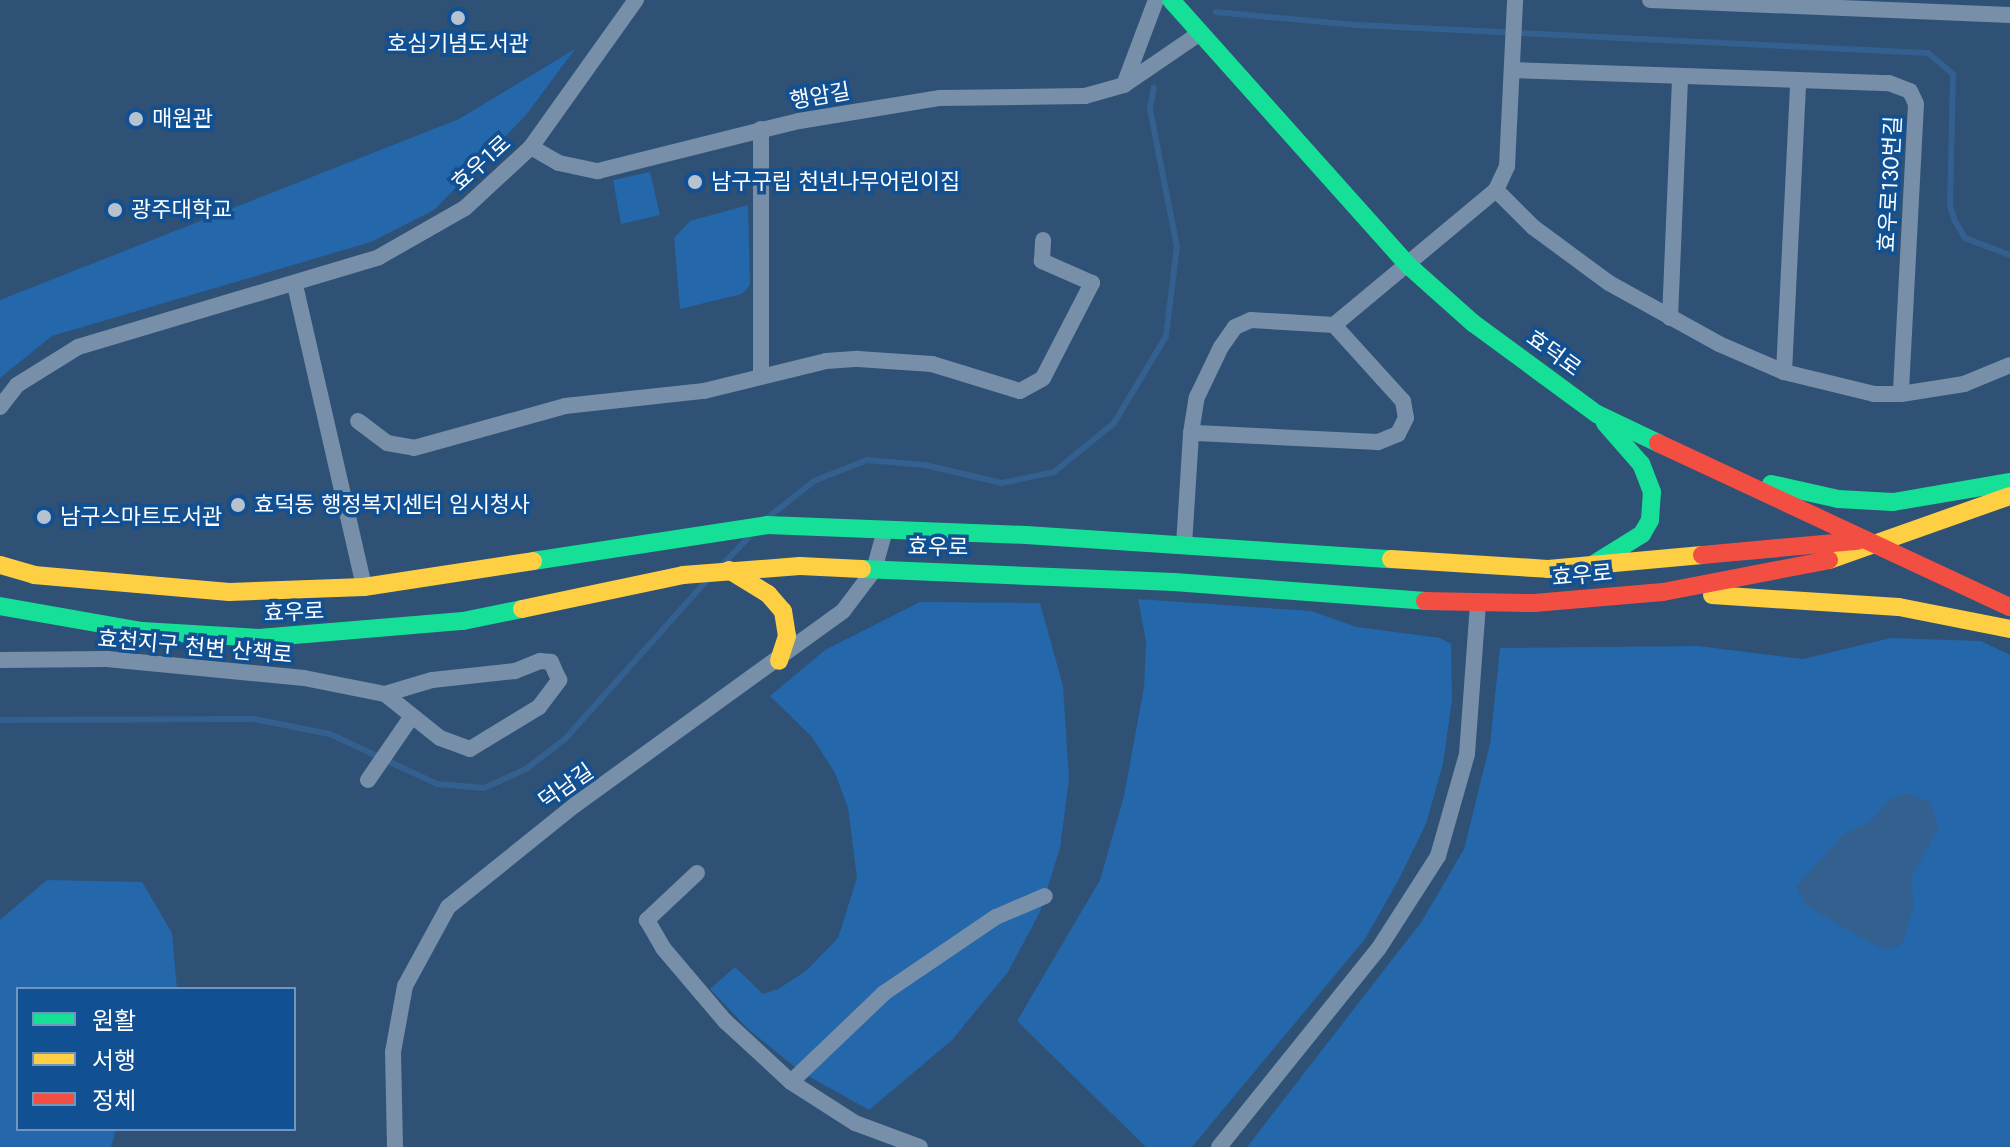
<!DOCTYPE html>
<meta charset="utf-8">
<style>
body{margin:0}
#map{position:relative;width:2010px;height:1147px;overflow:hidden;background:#2e5175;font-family:Jost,"Noto Sans KR",sans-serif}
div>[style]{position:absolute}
.green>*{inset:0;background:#2467aa}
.water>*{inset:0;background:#33608f}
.stream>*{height:6px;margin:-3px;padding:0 3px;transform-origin:3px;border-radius:3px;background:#33608f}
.street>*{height:16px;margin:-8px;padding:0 8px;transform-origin:8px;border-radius:8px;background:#778fa8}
.fast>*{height:18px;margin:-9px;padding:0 9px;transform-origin:9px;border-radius:9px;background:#16e098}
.slow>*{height:18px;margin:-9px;padding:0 9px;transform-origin:9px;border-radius:9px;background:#ffcf43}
.jam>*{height:18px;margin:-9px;padding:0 9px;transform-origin:9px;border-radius:9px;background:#f24e42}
.dots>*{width:22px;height:22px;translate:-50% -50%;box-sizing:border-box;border:4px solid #115092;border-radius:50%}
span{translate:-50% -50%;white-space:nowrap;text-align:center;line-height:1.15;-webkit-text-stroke:7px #115092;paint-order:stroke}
.poi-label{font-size:22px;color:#fff}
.left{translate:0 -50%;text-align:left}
.street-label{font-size:22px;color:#fff}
.legend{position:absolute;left:16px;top:987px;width:280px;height:144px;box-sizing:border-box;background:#115092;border:2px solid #7096be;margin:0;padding:10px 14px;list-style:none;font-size:24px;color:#fff}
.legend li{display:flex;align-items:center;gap:16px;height:40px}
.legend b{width:40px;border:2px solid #7096be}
</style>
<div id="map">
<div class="green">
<i style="clip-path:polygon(575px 49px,526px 115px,434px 210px,371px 242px,52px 336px,0 378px,0 300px,459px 119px)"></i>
<i style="clip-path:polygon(650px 172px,660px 215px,621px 224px,613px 180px)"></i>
<i style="clip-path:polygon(748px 205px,750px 285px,742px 294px,680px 309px,674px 238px,690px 221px)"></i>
<i style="clip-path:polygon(1138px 599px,1311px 611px,1357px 627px,1440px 638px,1451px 644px,1452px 700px,1443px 764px,1426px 824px,1400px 877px,1365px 939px,1192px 1147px,1146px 1147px,1017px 1021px,1100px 880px,1124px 796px,1144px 687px,1146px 641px)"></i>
<i style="clip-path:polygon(920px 602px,1040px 603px,1063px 686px,1069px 779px,1060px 848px,1040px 912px,1008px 972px,952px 1040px,869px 1110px,801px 1072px,748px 1029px,710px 989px,735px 967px,763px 994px,778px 989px,806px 971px,838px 938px,857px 878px,848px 808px,835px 773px,812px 737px,770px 696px,825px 650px)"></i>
<i style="clip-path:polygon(1891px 638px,1981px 641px,2010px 655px,2010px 1147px,1247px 1147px,1422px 921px,1464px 849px,1490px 744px,1500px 648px,1698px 646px,1803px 659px)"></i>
<i style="clip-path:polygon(47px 880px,142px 882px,172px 933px,177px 989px,18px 989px,18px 1129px,116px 1129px,111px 1147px,0 1147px,0 920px)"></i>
</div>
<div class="water">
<i style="clip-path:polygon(1908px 794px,1930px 802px,1939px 827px,1912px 875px,1913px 907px,1904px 940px,1897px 948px,1879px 948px,1806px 905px,1796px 886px,1845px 833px,1870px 822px,1890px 799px)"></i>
</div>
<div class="stream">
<i style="left:1216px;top:12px;width:142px;rotate:5.3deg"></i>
<i style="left:1357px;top:25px;width:572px;rotate:2.81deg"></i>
<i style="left:1928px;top:53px;width:33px;rotate:40deg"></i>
<i style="left:1953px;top:74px;width:132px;rotate:91.3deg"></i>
<i style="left:1950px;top:206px;width:16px;rotate:72deg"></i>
<i style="left:1955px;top:221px;width:20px;rotate:60deg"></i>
<i style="left:1965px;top:238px;width:48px;rotate:20.7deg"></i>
<i style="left:766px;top:519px;width:61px;rotate:-38.4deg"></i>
<i style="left:814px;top:481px;width:57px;rotate:-21.6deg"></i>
<i style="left:867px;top:460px;width:58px;rotate:4.9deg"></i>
<i style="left:925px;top:465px;width:79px;rotate:13.2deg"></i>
<i style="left:1002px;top:483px;width:53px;rotate:-11.9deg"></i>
<i style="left:1054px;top:472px;width:77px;rotate:-39.2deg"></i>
<i style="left:1114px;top:423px;width:101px;rotate:-59.1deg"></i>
<i style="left:1166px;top:336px;width:90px;rotate:-83deg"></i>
<i style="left:1177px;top:247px;width:141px;rotate:-101.1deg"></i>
<i style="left:1150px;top:109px;width:22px;rotate:-80deg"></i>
<i style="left:722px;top:565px;width:40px;rotate:-46deg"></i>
<i style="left:0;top:720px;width:254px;rotate:-0.2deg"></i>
<i style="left:254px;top:719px;width:77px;rotate:11.2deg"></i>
<i style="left:330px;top:734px;width:118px;rotate:25deg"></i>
<i style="left:437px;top:784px;width:47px;rotate:4.9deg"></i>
<i style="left:484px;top:788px;width:46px;rotate:-24.3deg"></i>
<i style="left:526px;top:769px;width:49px;rotate:-37.6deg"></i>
<i style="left:565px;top:739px;width:215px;rotate:-48.2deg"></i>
</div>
<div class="street">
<i style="left:1650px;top:0;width:360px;rotate:2.4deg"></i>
<i style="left:1512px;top:70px;width:377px;rotate:2deg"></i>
<i style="left:1889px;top:83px;width:22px;rotate:21deg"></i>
<i style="left:1910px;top:91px;width:14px;rotate:65deg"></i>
<i style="left:1916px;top:104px;width:290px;rotate:93deg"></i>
<i style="left:1124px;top:85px;width:91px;rotate:-69.4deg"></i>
<i style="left:761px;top:129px;width:247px;rotate:90deg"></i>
<i style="left:531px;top:147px;width:32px;rotate:30deg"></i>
<i style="left:559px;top:163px;width:40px;rotate:12deg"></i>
<i style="left:598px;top:171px;width:207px;rotate:-14deg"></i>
<i style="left:799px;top:121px;width:143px;rotate:-9.3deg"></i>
<i style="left:940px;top:98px;width:145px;rotate:-0.8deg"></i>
<i style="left:1085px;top:96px;width:41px;rotate:-15.8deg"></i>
<i style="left:1124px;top:85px;width:88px;rotate:-34.4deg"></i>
<i style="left:1496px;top:190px;width:52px;rotate:45deg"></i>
<i style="left:1533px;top:227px;width:94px;rotate:36.4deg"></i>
<i style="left:1609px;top:283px;width:126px;rotate:29deg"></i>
<i style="left:1719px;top:344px;width:71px;rotate:23.3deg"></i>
<i style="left:1784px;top:372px;width:93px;rotate:13.7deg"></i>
<i style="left:1874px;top:394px;width:27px"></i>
<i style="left:1901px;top:394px;width:64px;rotate:-9deg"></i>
<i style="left:1964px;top:384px;width:50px;rotate:-22.4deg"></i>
<i style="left:295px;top:285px;width:310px;rotate:77.1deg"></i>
<i style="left:1670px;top:318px;width:240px;rotate:-87.6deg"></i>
<i style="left:1251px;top:320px;width:83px;rotate:3.4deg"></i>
<i style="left:1334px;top:325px;width:103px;rotate:47.8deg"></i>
<i style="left:1403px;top:401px;width:17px;rotate:80deg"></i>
<i style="left:1406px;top:418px;width:18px;rotate:117deg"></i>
<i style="left:1398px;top:434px;width:22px;rotate:158deg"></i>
<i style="left:1378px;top:442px;width:187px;rotate:-177.2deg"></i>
<i style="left:1191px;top:433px;width:36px;rotate:-81deg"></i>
<i style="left:1197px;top:397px;width:55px;rotate:-64.4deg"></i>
<i style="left:1221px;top:347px;width:24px;rotate:-55deg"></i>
<i style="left:1235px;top:327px;width:17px;rotate:-24deg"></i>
<i style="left:1334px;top:325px;width:211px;rotate:-39.8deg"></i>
<i style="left:1496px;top:190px;width:26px;rotate:-65deg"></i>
<i style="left:1507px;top:166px;width:166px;rotate:-87.2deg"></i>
<i style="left:1784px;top:372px;width:291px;rotate:-87.2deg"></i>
<i style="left:0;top:407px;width:28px;rotate:-52deg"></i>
<i style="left:17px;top:385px;width:72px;rotate:-31.9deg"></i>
<i style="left:78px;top:347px;width:314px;rotate:-16.6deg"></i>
<i style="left:379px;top:257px;width:99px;rotate:-29.7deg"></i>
<i style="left:465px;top:208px;width:90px;rotate:-42.7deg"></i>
<i style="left:531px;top:147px;width:181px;rotate:-54.5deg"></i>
<i style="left:358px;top:421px;width:36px;rotate:37deg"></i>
<i style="left:387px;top:443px;width:27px;rotate:10deg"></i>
<i style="left:414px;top:448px;width:157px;rotate:-15.5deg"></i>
<i style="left:565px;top:406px;width:140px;rotate:-6.2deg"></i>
<i style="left:704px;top:391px;width:126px;rotate:-13.8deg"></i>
<i style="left:826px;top:361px;width:32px;rotate:-4deg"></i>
<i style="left:858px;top:359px;width:74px;rotate:3.9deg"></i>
<i style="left:932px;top:364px;width:92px;rotate:17.1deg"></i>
<i style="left:1020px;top:391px;width:26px;rotate:-29deg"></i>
<i style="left:1043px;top:378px;width:107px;rotate:-62.7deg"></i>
<i style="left:1092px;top:283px;width:55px;rotate:-156.3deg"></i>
<i style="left:1042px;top:261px;width:21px;rotate:-87deg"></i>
<i style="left:1184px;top:545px;width:112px;rotate:-86.4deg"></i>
<i style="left:0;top:660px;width:107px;rotate:-0.5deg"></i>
<i style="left:107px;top:659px;width:198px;rotate:5.5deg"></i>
<i style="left:304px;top:678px;width:83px;rotate:11.2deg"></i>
<i style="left:385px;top:694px;width:70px;rotate:38.7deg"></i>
<i style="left:440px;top:738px;width:32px;rotate:20deg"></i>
<i style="left:470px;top:749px;width:81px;rotate:-31.3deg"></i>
<i style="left:539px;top:707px;width:34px;rotate:-53deg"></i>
<i style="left:559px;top:680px;width:20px;rotate:-114deg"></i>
<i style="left:551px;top:662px;width:11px;rotate:-175deg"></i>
<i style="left:540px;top:661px;width:27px;rotate:158deg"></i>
<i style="left:515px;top:671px;width:83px;rotate:173.8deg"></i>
<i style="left:432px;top:680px;width:49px;rotate:163.4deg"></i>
<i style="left:368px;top:780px;width:78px;rotate:-55.5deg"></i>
<i style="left:697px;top:873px;width:69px;rotate:136.8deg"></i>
<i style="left:647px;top:920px;width:32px;rotate:60deg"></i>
<i style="left:663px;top:948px;width:96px;rotate:49.7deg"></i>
<i style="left:725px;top:1021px;width:90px;rotate:42.7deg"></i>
<i style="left:791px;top:1082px;width:76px;rotate:32.6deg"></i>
<i style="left:855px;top:1123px;width:69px;rotate:20.3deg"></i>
<i style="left:791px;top:1082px;width:129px;rotate:-43.7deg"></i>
<i style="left:884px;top:993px;width:135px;rotate:-34.2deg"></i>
<i style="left:996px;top:917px;width:53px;rotate:-23.2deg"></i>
<i style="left:395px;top:1147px;width:95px;rotate:-91.2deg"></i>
<i style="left:393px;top:1052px;width:67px;rotate:-79.7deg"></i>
<i style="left:405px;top:986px;width:90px;rotate:-61.4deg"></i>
<i style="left:448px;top:907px;width:163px;rotate:-38.8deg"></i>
<i style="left:575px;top:805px;width:331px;rotate:-35.9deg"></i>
<i style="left:843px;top:611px;width:51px;rotate:-52.9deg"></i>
<i style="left:874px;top:570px;width:41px;rotate:-74.6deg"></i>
<i style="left:1219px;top:1147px;width:255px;rotate:-51.2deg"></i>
<i style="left:1379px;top:948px;width:109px;rotate:-57.3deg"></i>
<i style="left:1438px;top:856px;width:106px;rotate:-74.1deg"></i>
<i style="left:1467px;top:754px;width:149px;rotate:-85.8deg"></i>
</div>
<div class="fast">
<i style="left:1171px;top:0;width:357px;rotate:48.2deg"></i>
<i style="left:1409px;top:266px;width:86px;rotate:41.7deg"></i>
<i style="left:1473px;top:323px;width:154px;rotate:36.3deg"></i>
<i style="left:1597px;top:414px;width:68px;rotate:25.4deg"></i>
<i style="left:1771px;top:484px;width:69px;rotate:12.6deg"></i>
<i style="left:1838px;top:499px;width:55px;rotate:3.1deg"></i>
<i style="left:1893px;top:502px;width:119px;rotate:-9.7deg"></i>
<i style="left:533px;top:561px;width:237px;rotate:-8.7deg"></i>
<i style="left:767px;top:525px;width:259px;rotate:2.2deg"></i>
<i style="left:1026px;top:535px;width:366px;rotate:3.8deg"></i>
<i style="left:1594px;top:564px;width:57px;rotate:-32deg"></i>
<i style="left:1642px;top:534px;width:16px;rotate:-60deg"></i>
<i style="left:1650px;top:520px;width:28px;rotate:-86deg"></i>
<i style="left:1652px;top:492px;width:30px;rotate:-111deg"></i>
<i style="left:1641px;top:464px;width:55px;rotate:-131.3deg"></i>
<i style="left:862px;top:569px;width:312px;rotate:2.4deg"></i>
<i style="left:1174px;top:582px;width:252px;rotate:4.3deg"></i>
<i style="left:0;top:606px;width:144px;rotate:10deg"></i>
<i style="left:142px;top:631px;width:117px;rotate:3.4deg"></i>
<i style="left:259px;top:638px;width:205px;rotate:-4.8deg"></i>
<i style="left:463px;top:621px;width:60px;rotate:-11.5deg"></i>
</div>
<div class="slow">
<i style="left:1391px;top:559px;width:157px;rotate:3.6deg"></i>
<i style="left:1548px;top:569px;width:155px;rotate:-5.2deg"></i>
<i style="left:1829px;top:560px;width:192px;rotate:-19.5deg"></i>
<i style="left:0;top:565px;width:35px;rotate:16deg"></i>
<i style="left:34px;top:575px;width:196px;rotate:5deg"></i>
<i style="left:229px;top:592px;width:135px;rotate:-2.1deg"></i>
<i style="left:364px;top:587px;width:171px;rotate:-8.7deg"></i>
<i style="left:729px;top:570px;width:46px;rotate:31.6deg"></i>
<i style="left:768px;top:594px;width:23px;rotate:49deg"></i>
<i style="left:783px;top:611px;width:25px;rotate:81deg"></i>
<i style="left:787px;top:636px;width:26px;rotate:108deg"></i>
<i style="left:1712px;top:595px;width:187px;rotate:3.7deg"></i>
<i style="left:1899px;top:607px;width:113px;rotate:11.2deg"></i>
<i style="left:522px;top:609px;width:165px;rotate:-11.9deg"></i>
<i style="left:683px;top:575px;width:117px;rotate:-4.4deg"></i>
<i style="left:800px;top:566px;width:62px;rotate:2.8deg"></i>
</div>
<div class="jam">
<i style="left:1658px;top:443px;width:388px;rotate:25deg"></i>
<i style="left:1702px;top:555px;width:156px;rotate:-5.2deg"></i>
<i style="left:1425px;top:601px;width:109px;rotate:1.1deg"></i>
<i style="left:1534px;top:603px;width:129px;rotate:-4.9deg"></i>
<i style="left:1663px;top:592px;width:169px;rotate:-10.9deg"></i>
</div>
<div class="dots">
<i style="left:458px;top:18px;background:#b6c2cf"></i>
<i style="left:136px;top:119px;background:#b6c2cf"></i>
<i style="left:695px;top:182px;background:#b6c2cf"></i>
<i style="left:115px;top:210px;background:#b6c2cf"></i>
<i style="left:238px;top:505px;background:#b6c2cf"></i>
<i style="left:44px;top:517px;background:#b6c2cf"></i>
</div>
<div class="poi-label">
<span style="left:458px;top:44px">호심기념도서관</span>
<span class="left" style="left:152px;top:119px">매원관</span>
<span class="left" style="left:711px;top:182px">남구구립 천년나무어린이집</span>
<span class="left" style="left:131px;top:210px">광주대학교</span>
<span class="left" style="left:254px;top:505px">효덕동 행정복지센터 임시청사</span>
<span class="left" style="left:60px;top:517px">남구스마트도서관</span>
</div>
<div class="street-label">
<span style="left:820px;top:96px;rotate:-10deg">행암길</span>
<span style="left:481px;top:163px;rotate:-42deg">효우1로</span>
<span style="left:1890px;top:184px;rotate:-87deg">효우로130번길</span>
<span style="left:1554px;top:353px;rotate:36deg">효덕로</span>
<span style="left:938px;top:547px;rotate:1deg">효우로</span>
<span style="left:1582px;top:575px;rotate:-5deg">효우로</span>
<span style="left:294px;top:612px;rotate:-2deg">효우로</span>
<span style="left:195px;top:647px;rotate:5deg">효천지구 천변 산책로</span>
<span style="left:566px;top:786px;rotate:-35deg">덕남길</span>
</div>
<ul class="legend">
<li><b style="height:10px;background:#16e098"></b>원활</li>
<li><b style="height:10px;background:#ffcf43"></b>서행</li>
<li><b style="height:10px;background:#f24e42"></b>정체</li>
</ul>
</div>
